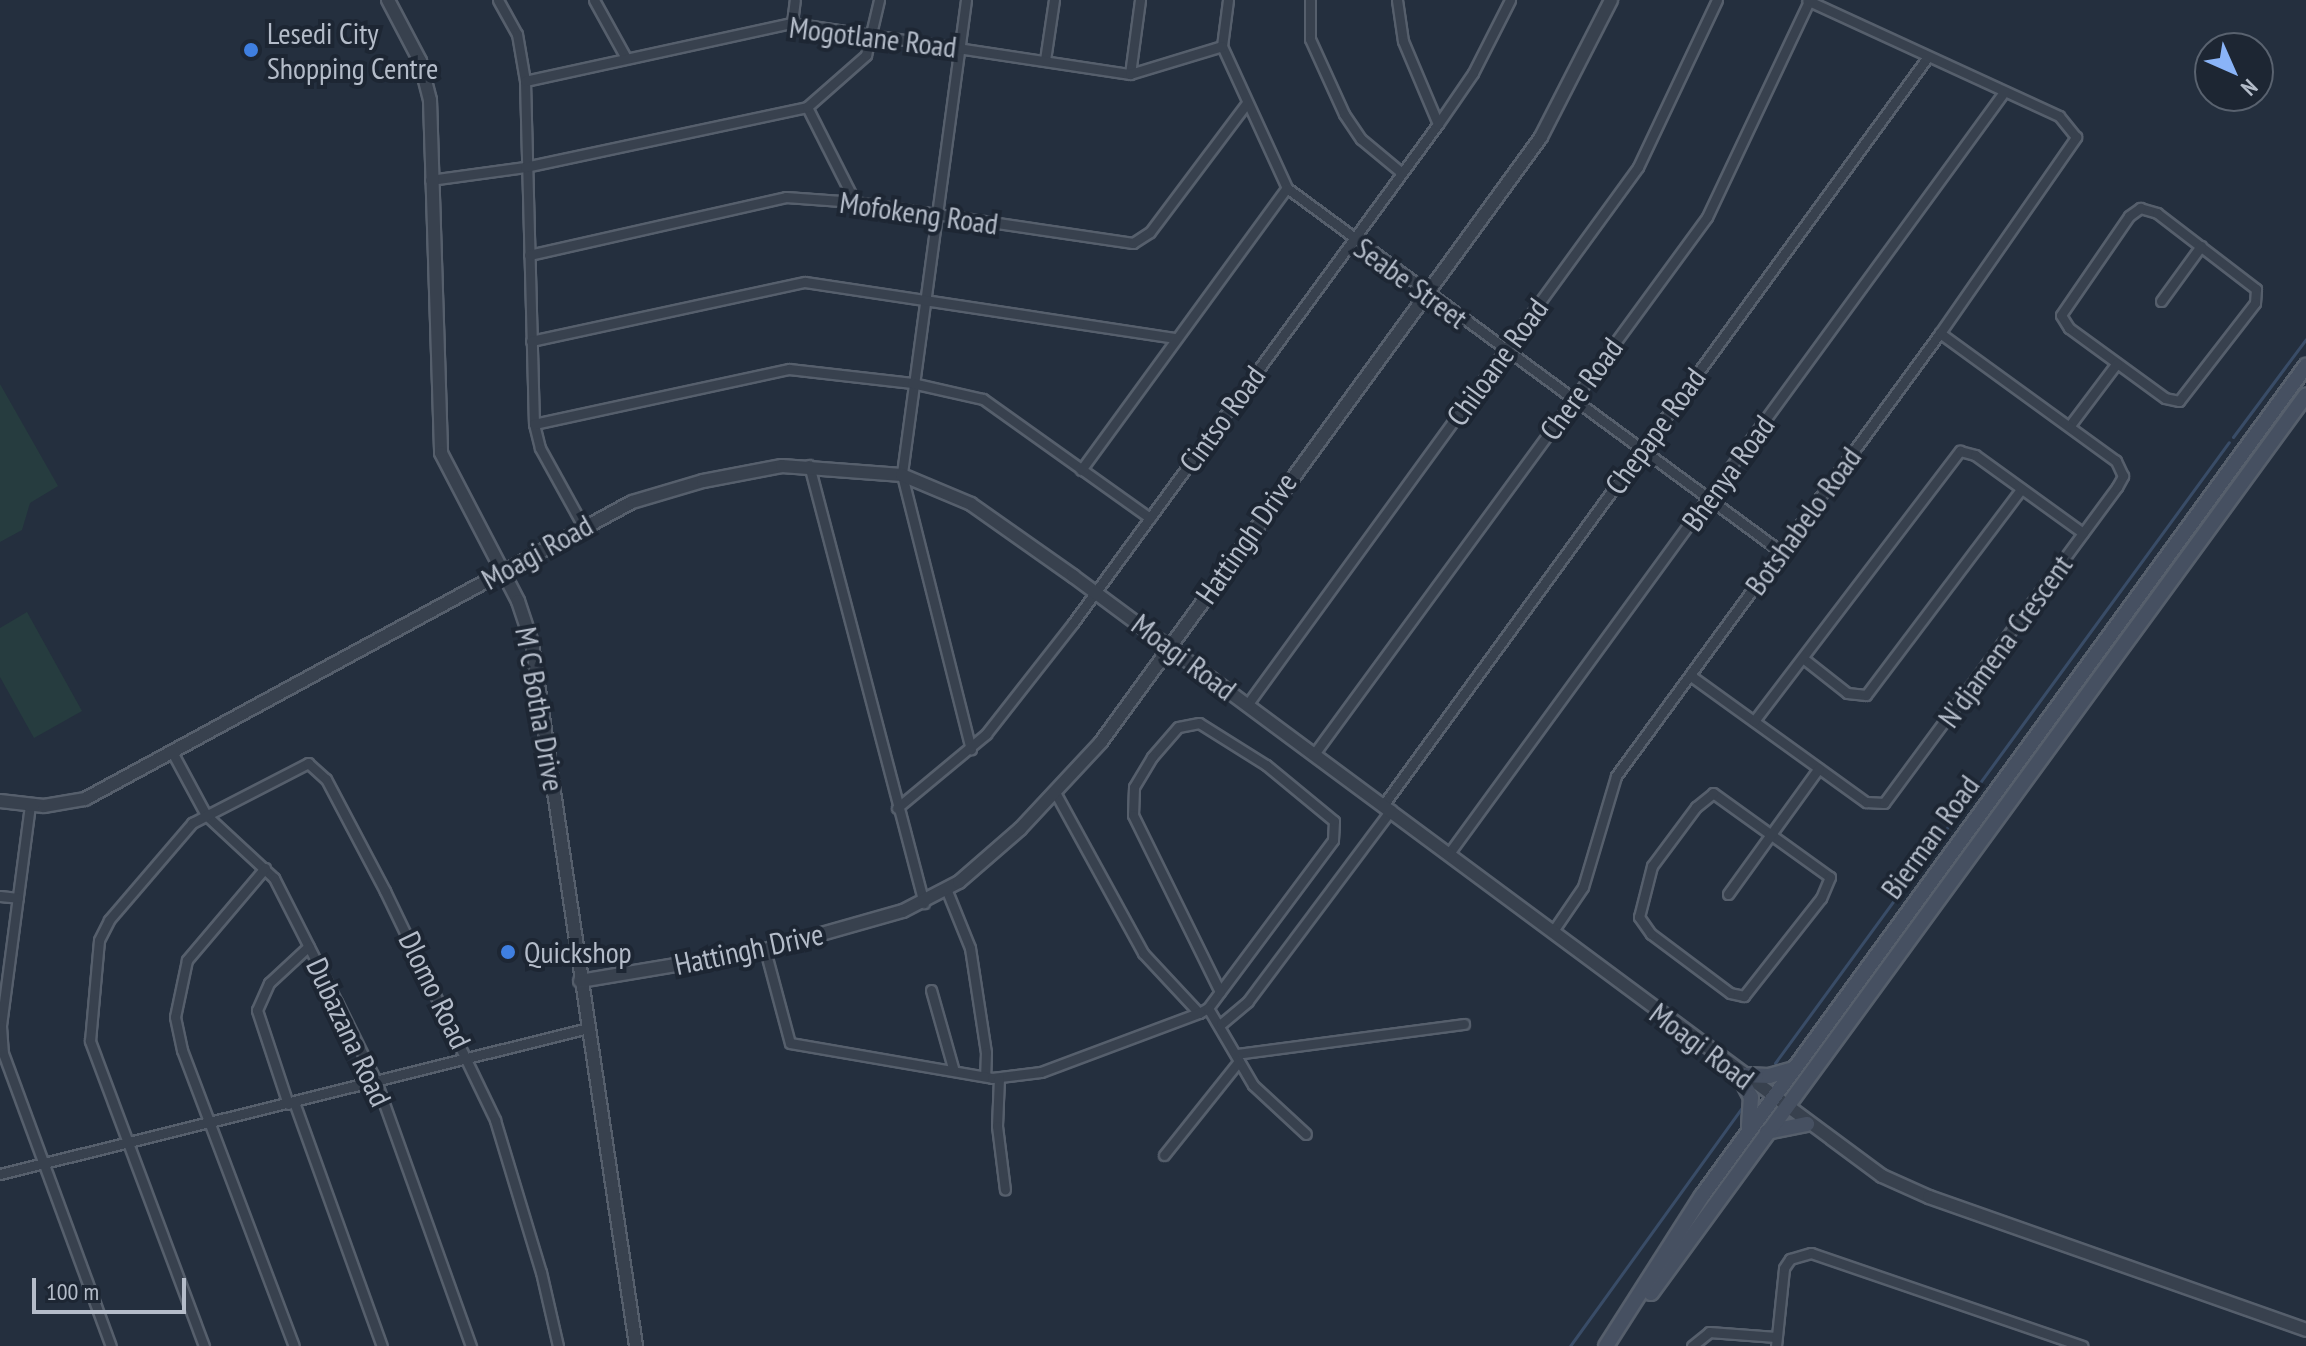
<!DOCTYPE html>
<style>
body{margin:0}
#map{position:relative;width:2306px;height:1346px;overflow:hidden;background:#242f3e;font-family:"PT Sans Narrow",sans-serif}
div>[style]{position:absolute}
.green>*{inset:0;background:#263c3f}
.stream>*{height:3px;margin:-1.5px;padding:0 1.5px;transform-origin:1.5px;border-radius:1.5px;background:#394c67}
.roads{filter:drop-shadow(2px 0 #565f6c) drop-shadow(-2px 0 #565f6c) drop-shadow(0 2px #565f6c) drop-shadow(0 -2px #565f6c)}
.minor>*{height:9px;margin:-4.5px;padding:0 4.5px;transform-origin:4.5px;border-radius:4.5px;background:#38414e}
.tertiary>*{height:12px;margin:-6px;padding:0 6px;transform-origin:6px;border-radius:6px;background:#38414e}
.secondary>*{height:14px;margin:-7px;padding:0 7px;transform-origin:7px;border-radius:7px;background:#465061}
.dots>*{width:22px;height:22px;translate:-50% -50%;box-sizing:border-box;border:4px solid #1d2633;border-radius:50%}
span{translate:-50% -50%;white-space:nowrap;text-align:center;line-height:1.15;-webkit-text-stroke:8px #1d2633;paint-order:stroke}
.poi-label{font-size:30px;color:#b4bcc9}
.left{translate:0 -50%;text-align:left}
.street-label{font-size:30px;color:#b4bcc9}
.north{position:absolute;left:2194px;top:32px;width:80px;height:80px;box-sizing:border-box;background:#1d2633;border:2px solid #59626f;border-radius:50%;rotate:135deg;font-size:22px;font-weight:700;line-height:32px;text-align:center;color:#b4bcc9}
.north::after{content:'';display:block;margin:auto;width:28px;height:36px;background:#8ab4f8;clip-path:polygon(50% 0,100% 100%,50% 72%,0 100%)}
.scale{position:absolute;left:32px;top:1278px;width:154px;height:36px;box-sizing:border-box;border:4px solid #b4bcc9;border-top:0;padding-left:10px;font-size:24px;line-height:28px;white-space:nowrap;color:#b4bcc9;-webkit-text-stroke:6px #1d2633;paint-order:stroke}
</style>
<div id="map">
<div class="green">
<i style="clip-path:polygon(0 384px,58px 486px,30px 503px,22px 530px,0 542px)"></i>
<i style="clip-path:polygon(27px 612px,82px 711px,34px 738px,0 677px,0 628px)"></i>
</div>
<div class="stream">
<i style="left:2233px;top:437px;width:122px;rotate:-53.3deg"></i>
<i style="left:1775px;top:1063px;width:769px;rotate:-53.83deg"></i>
<i style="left:1570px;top:1346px;width:296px;rotate:-54.2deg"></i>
</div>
<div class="roads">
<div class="minor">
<i style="left:498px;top:0;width:39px;rotate:61deg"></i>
<i style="left:517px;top:34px;width:48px;rotate:80.3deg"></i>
<i style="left:525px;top:81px;width:343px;rotate:88.5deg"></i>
<i style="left:534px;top:424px;width:25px;rotate:76deg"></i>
<i style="left:540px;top:448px;width:89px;rotate:61.1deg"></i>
<i style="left:594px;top:0;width:66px;rotate:61.1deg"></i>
<i style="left:966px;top:0;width:479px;rotate:97.7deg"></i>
<i style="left:902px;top:475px;width:283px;rotate:75.9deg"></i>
<i style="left:1228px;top:0;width:46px;rotate:97.4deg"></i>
<i style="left:1222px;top:46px;width:156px;rotate:65.4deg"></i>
<i style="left:1287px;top:188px;width:612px;rotate:36.36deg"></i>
<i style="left:1310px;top:0;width:39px;rotate:90deg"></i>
<i style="left:1310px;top:39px;width:82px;rotate:65.6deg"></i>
<i style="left:1344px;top:114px;width:30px;rotate:56deg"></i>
<i style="left:1361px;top:139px;width:53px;rotate:39.7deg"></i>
<i style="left:1397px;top:0;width:41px;rotate:81.7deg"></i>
<i style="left:1403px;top:41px;width:90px;rotate:67.1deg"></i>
<i style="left:792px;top:23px;width:23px;rotate:-83deg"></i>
<i style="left:1045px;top:60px;width:61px;rotate:-81.5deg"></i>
<i style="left:1130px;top:74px;width:75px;rotate:-82.3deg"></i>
<i style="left:525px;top:81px;width:273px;rotate:-12.3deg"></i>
<i style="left:792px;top:23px;width:342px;rotate:8.6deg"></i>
<i style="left:1130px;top:74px;width:96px;rotate:-16.9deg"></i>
<i style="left:807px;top:107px;width:106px;rotate:63.2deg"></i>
<i style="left:430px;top:180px;width:96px;rotate:-7.8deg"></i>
<i style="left:525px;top:167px;width:288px;rotate:-12deg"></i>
<i style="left:807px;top:107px;width:79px;rotate:-41.4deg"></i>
<i style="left:866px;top:55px;width:57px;rotate:-76.7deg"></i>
<i style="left:2140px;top:208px;width:18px;rotate:16deg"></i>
<i style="left:2157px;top:213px;width:125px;rotate:37.5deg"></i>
<i style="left:2256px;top:289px;width:14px;rotate:94deg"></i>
<i style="left:2255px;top:303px;width:124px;rotate:127.8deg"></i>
<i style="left:2179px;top:401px;width:14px;rotate:-168deg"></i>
<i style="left:2165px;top:398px;width:119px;rotate:-143.9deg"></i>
<i style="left:2069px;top:328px;width:15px;rotate:-122deg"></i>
<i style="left:2061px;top:315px;width:120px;rotate:-55.5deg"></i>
<i style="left:2129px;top:216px;width:14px;rotate:-36deg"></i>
<i style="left:529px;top:255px;width:263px;rotate:-12.7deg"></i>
<i style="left:786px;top:197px;width:69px;rotate:4.1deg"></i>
<i style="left:855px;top:202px;width:281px;rotate:8.4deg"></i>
<i style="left:1133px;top:243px;width:20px;rotate:-33deg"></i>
<i style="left:1150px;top:232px;width:160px;rotate:-53.1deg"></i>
<i style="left:2161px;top:301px;width:68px;rotate:-54deg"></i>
<i style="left:531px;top:341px;width:280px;rotate:-12.2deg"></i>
<i style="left:805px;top:282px;width:375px;rotate:8.6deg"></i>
<i style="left:534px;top:424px;width:261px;rotate:-12.2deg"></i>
<i style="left:789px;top:369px;width:124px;rotate:6.5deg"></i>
<i style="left:912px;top:383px;width:73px;rotate:12.7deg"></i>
<i style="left:983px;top:399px;width:205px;rotate:35.5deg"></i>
<i style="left:2071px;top:424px;width:76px;rotate:-53deg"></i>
<i style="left:809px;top:465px;width:453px;rotate:75.3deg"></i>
<i style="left:1081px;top:470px;width:349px;rotate:-53.9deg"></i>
<i style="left:1804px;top:659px;width:55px;rotate:38.3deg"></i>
<i style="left:1847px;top:693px;width:19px;rotate:6deg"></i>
<i style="left:1866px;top:695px;width:258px;rotate:-53deg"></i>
<i style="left:1691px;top:676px;width:216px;rotate:35.8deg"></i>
<i style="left:1866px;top:802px;width:18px;rotate:3deg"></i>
<i style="left:1884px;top:803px;width:393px;rotate:-53.6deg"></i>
<i style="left:2117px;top:487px;width:13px;rotate:-61deg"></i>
<i style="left:2123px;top:476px;width:17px;rotate:-115deg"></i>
<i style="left:2116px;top:461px;width:218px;rotate:-144deg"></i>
<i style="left:1247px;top:705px;width:665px;rotate:-53.99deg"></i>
<i style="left:1638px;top:167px;width:185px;rotate:-64.7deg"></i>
<i style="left:1754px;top:721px;width:340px;rotate:-52.7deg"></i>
<i style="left:1960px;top:451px;width:16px;rotate:15deg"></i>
<i style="left:1975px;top:455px;width:133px;rotate:35.8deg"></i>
<i style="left:171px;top:750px;width:74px;rotate:61.7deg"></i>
<i style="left:206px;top:815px;width:93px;rotate:42.8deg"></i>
<i style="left:274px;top:878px;width:139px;rotate:63.1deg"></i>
<i style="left:337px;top:1002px;width:88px;rotate:63.7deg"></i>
<i style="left:376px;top:1081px;width:282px;rotate:70.3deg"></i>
<i style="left:1314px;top:754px;width:665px;rotate:-53.8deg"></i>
<i style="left:1707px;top:217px;width:239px;rotate:-64.7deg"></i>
<i style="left:1713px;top:793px;width:144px;rotate:35.7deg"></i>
<i style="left:1830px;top:877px;width:23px;rotate:113deg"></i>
<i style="left:1821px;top:898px;width:125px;rotate:128.2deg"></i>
<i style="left:1744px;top:996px;width:14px;rotate:-168deg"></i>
<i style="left:1730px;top:993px;width:99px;rotate:-143.2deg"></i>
<i style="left:1651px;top:934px;width:21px;rotate:-125deg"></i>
<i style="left:1639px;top:917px;width:53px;rotate:-75.7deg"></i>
<i style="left:1652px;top:866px;width:74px;rotate:-53.3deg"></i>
<i style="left:1696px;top:807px;width:22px;rotate:-39deg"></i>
<i style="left:1056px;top:794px;width:181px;rotate:61.3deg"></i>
<i style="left:1143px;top:953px;width:82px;rotate:47deg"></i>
<i style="left:1199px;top:1013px;width:10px;rotate:-29deg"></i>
<i style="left:1208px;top:1008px;width:209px;rotate:-53.3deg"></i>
<i style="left:1333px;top:840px;width:19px;rotate:-87deg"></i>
<i style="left:1334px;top:821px;width:88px;rotate:-140.5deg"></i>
<i style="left:1266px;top:765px;width:79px;rotate:-147.9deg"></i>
<i style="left:1199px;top:723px;width:21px;rotate:169deg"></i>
<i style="left:1178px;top:727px;width:40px;rotate:131deg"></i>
<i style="left:1152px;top:757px;width:35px;rotate:121deg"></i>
<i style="left:1134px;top:787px;width:28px;rotate:92deg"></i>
<i style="left:1133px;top:815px;width:197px;rotate:63.8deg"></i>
<i style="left:1384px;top:804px;width:923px;rotate:-53.95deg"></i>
<i style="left:30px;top:805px;width:223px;rotate:97.5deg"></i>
<i style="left:1px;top:1026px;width:27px;rotate:86deg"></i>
<i style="left:3px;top:1053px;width:312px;rotate:69.8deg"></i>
<i style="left:897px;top:808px;width:116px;rotate:-39.7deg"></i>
<i style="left:986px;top:734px;width:141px;rotate:-51.9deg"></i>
<i style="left:1073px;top:623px;width:618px;rotate:-53.82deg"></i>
<i style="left:1438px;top:124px;width:62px;rotate:-55.5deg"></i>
<i style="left:1473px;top:73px;width:82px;rotate:-63.1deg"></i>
<i style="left:1450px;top:852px;width:940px;rotate:-53.91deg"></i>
<i style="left:265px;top:868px;width:121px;rotate:130.3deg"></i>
<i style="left:187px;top:960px;width:58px;rotate:101.9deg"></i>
<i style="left:175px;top:1017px;width:34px;rotate:78deg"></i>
<i style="left:182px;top:1050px;width:316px;rotate:69.3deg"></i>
<i style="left:947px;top:891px;width:61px;rotate:68deg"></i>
<i style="left:970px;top:948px;width:105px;rotate:81.3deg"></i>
<i style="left:986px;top:1052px;width:24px;rotate:92deg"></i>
<i style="left:1728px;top:894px;width:155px;rotate:-54.2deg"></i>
<i style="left:0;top:896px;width:18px;rotate:6deg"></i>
<i style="left:1553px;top:931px;width:53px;rotate:-55.7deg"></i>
<i style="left:1583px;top:887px;width:116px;rotate:-73.4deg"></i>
<i style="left:1616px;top:776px;width:549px;rotate:-53.82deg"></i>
<i style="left:1940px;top:333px;width:239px;rotate:-55.2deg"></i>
<i style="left:2076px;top:137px;width:27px;rotate:-129deg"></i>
<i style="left:2059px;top:116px;width:277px;rotate:-155.3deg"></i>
<i style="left:765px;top:950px;width:96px;rotate:75deg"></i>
<i style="left:790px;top:1043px;width:205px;rotate:9.8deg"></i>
<i style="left:992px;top:1078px;width:49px;rotate:-7deg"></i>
<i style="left:1041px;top:1072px;width:169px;rotate:-20.5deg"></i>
<i style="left:931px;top:990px;width:81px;rotate:74.2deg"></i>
<i style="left:1208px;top:1008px;width:89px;rotate:59.7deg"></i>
<i style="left:1253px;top:1085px;width:72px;rotate:42.8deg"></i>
<i style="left:1221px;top:1024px;width:35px;rotate:-40deg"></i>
<i style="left:1248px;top:1001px;width:239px;rotate:-53.2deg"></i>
<i style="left:1236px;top:1054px;width:230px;rotate:-7.5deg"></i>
<i style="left:999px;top:1078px;width:48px;rotate:92.4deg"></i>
<i style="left:997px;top:1126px;width:64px;rotate:82.9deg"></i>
<i style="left:294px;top:1102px;width:259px;rotate:70.2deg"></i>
<i style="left:288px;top:1104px;width:99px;rotate:-108.3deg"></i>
<i style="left:257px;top:1010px;width:30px;rotate:-66deg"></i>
<i style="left:269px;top:983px;width:54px;rotate:-42.8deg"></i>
<i style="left:1164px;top:1155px;width:120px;rotate:-51.4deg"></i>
<i style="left:0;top:1174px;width:606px;rotate:-13.94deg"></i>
<i style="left:204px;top:1346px;width:326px;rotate:-110.5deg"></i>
<i style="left:90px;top:1041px;width:101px;rotate:-84.9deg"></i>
<i style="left:99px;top:940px;width:22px;rotate:-63deg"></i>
<i style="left:109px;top:920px;width:128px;rotate:-49.4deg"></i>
<i style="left:192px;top:823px;width:131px;rotate:-27.3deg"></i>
<i style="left:308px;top:763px;width:24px;rotate:42deg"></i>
<i style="left:326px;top:779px;width:127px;rotate:62.2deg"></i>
<i style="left:385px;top:891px;width:254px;rotate:64.3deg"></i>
<i style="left:495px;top:1120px;width:159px;rotate:73.2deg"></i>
<i style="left:541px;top:1272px;width:76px;rotate:77.1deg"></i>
<i style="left:1692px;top:1346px;width:22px;rotate:-39deg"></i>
<i style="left:1709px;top:1332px;width:67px;rotate:4.3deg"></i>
<i style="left:1776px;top:1346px;width:78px;rotate:-84.1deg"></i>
<i style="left:1784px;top:1268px;width:11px;rotate:-56deg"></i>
<i style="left:1790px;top:1259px;width:22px;rotate:-16deg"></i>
<i style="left:1811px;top:1253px;width:287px;rotate:18.9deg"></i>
</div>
<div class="tertiary">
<i style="left:388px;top:0;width:69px;rotate:62.3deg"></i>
<i style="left:420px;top:61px;width:40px;rotate:75.6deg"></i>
<i style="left:430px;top:100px;width:353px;rotate:88.2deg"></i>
<i style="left:441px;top:453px;width:167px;rotate:62.5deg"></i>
<i style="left:518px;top:601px;width:44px;rotate:71.6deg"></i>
<i style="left:532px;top:643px;width:711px;rotate:81.58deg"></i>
<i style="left:0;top:801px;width:44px;rotate:6.5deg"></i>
<i style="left:44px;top:806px;width:42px;rotate:-9.7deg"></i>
<i style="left:85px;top:799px;width:622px;rotate:-28.5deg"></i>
<i style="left:632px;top:502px;width:74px;rotate:-16.5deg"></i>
<i style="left:703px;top:481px;width:80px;rotate:-10.8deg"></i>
<i style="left:782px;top:466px;width:120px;rotate:4.3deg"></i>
<i style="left:902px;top:475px;width:75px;rotate:22.8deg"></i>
<i style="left:971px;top:504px;width:125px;rotate:35.2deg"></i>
<i style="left:1073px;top:576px;width:1007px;rotate:36.56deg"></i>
<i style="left:1882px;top:1176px;width:51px;rotate:24.1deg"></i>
<i style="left:1929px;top:1197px;width:400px;rotate:19.4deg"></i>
<i style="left:580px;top:981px;width:188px;rotate:-9.5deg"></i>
<i style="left:765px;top:950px;width:143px;rotate:-15.8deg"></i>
<i style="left:903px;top:911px;width:63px;rotate:-27.4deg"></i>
<i style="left:959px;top:882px;width:81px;rotate:-41deg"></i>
<i style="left:1020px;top:829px;width:119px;rotate:-47deg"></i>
<i style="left:1101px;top:742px;width:748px;rotate:-53.97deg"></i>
<i style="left:1541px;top:137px;width:154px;rotate:-62.9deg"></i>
</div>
<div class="secondary">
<i style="left:1738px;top:1073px;width:27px;rotate:62deg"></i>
<i style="left:1751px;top:1097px;width:30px;rotate:94deg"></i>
<i style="left:1741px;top:1075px;width:28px;rotate:2deg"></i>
<i style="left:1769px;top:1076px;width:25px;rotate:-16deg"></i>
<i style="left:1767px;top:1132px;width:41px;rotate:-11.3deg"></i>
<i style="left:1651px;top:1293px;width:1111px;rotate:-53.89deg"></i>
<i style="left:1606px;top:1346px;width:178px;rotate:-57.4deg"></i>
<i style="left:1702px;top:1196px;width:1027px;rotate:-53.96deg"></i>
</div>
</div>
<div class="dots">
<i style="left:251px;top:50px;background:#3f7fe0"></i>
<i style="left:508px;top:952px;background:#3f7fe0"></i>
</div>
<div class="poi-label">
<span class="left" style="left:267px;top:50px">Lesedi City<br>Shopping Centre</span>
<span class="left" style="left:524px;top:952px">Quickshop</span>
</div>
<div class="street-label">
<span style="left:873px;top:37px;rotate:7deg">Mogotlane Road</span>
<span style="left:919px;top:213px;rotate:8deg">Mofokeng Road</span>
<span style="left:1411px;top:283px;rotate:36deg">Seabe Street</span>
<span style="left:1497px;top:362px;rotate:-54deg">Chiloane Road</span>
<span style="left:1581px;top:389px;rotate:-54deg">Chere Road</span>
<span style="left:1222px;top:419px;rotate:-54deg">Cintso Road</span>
<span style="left:1655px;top:431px;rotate:-54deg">Chepape Road</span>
<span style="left:1728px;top:473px;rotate:-54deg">Bhenya Road</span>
<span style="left:1803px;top:521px;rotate:-54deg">Botshabelo Road</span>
<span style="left:1246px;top:538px;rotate:-55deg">Hattingh Drive</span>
<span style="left:537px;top:552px;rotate:-29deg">Moagi Road</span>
<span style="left:2005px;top:641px;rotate:-54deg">N'djamena Crescent</span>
<span style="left:1184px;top:657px;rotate:37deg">Moagi Road</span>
<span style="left:540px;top:709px;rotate:80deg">M C Botha Drive</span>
<span style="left:1930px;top:837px;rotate:-54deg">Bierman Road</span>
<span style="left:749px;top:949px;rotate:-12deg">Hattingh Drive</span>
<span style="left:435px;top:990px;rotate:64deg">Dlomo Road</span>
<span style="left:349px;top:1032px;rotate:65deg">Dubazana Road</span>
<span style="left:1702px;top:1046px;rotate:37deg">Moagi Road</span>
</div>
<div class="north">N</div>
<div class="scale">100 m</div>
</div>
